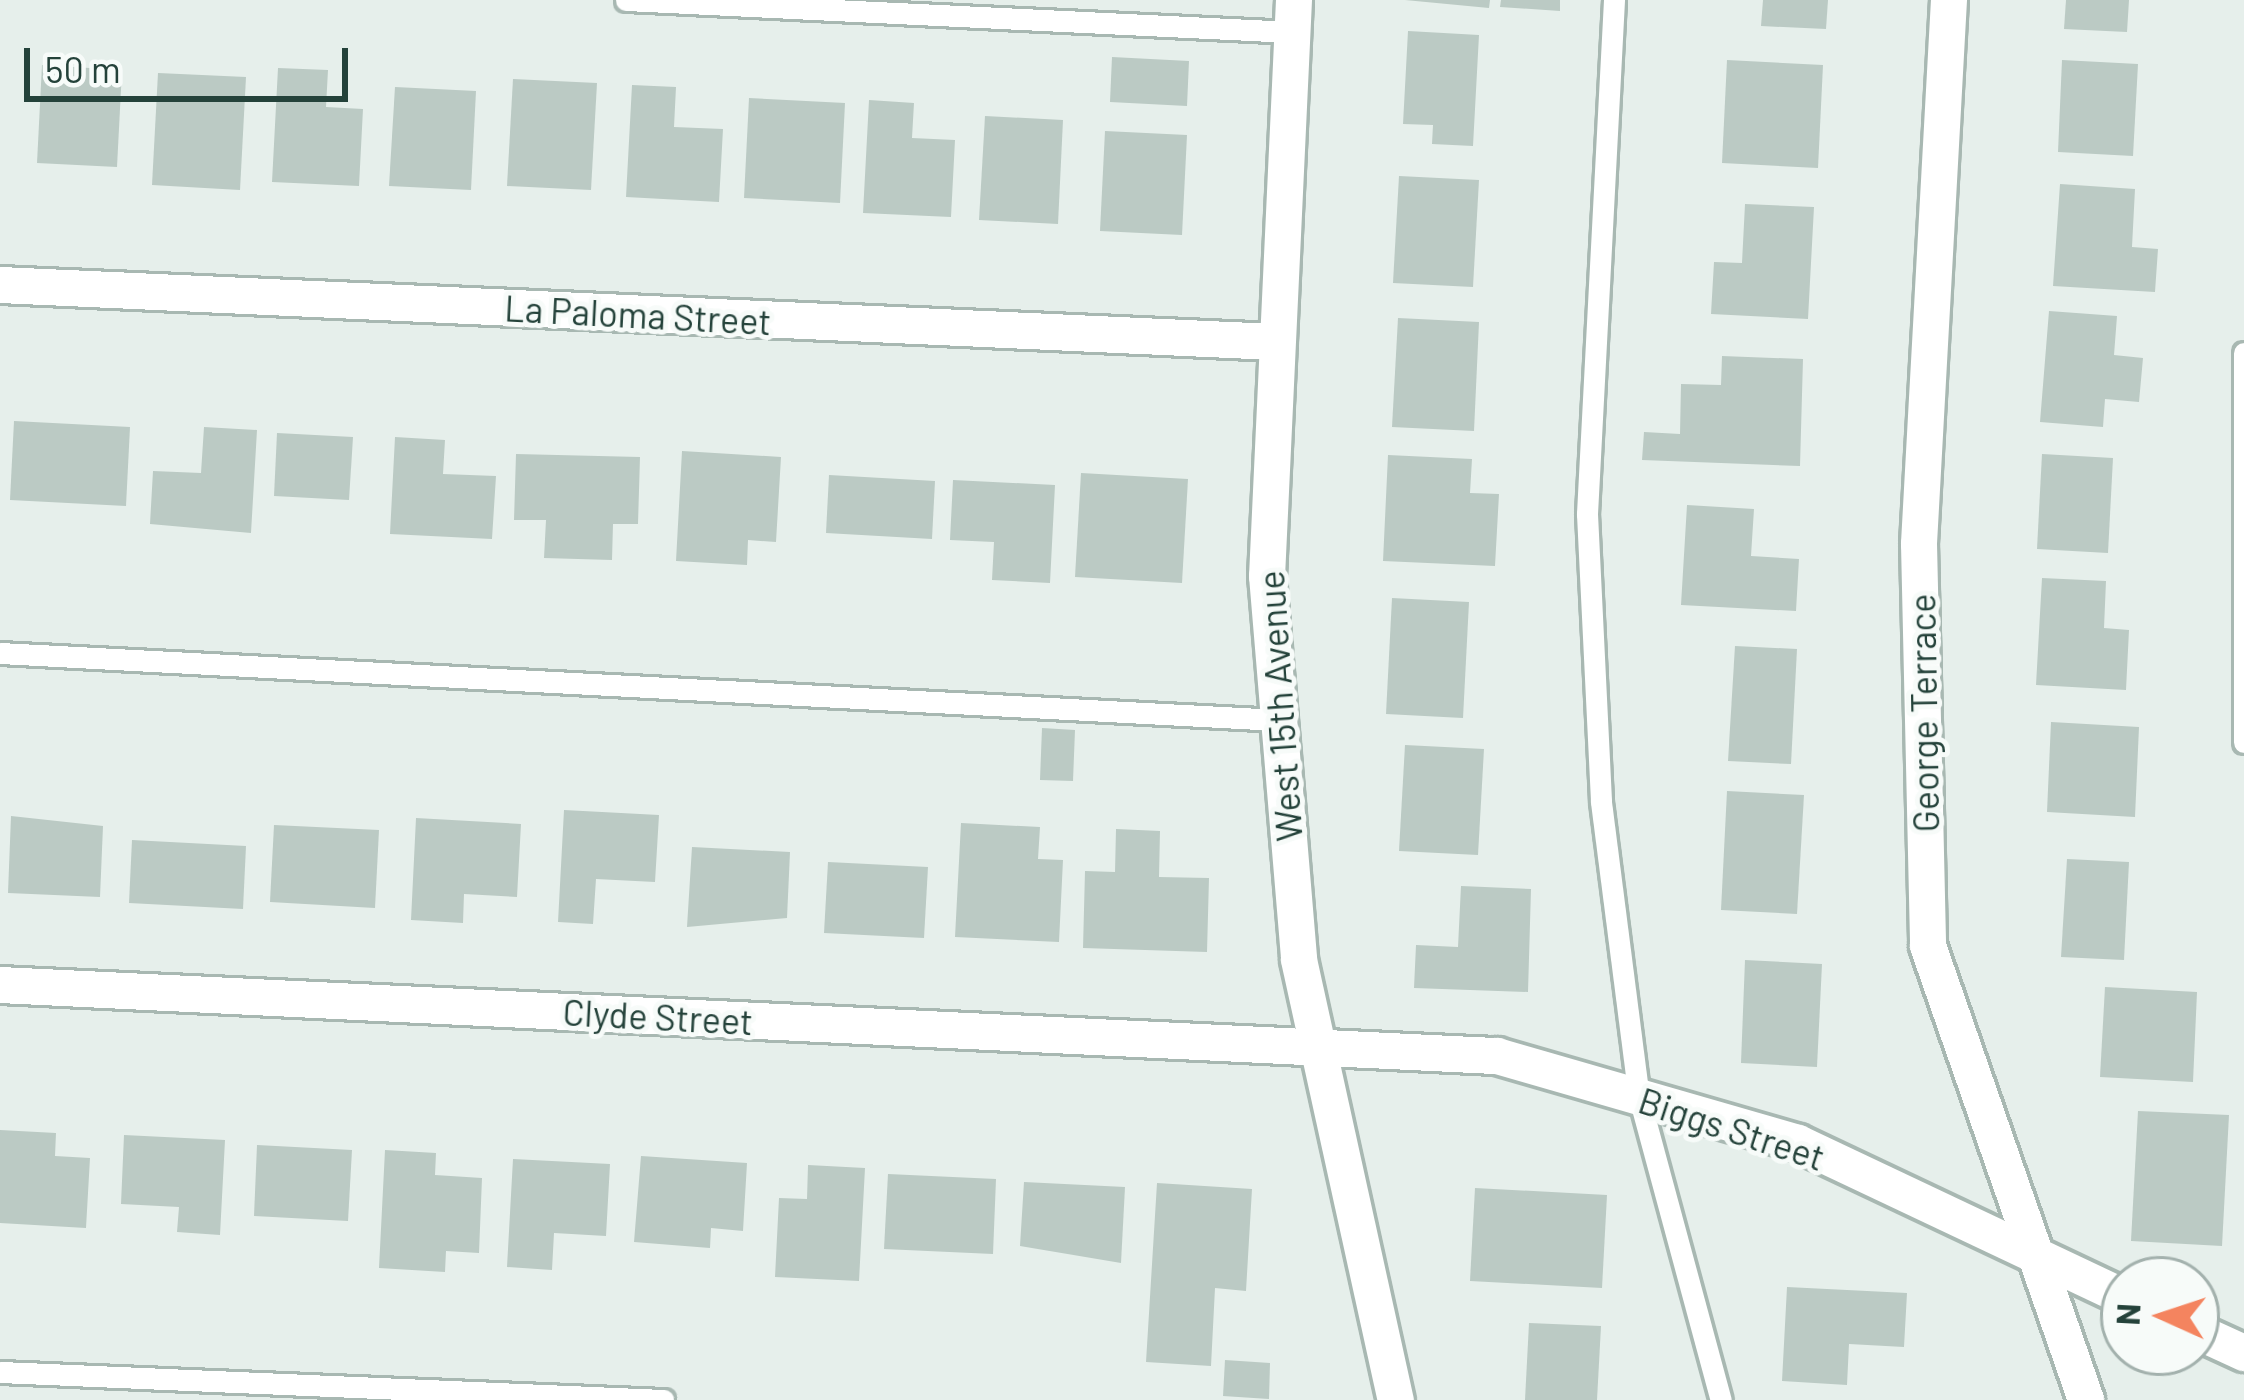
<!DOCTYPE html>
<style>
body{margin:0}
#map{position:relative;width:2244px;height:1400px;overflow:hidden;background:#e6efeb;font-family:Barlow,sans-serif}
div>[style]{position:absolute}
.building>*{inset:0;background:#bbcac4}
.roads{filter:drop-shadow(3px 0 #a8b8b2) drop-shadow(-3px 0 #a8b8b2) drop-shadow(0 3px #a8b8b2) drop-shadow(0 -3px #a8b8b2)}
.service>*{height:21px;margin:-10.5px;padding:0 10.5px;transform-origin:10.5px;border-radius:10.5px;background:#fff}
.minor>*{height:36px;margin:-18px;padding:0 18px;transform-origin:18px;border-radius:18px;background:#fff}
.tertiary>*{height:36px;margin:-18px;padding:0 18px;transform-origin:18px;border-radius:18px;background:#fff}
span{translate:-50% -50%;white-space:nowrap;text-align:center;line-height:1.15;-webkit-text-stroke:10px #f7fbf9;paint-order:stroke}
.street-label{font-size:36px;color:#24423a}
.north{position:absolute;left:2100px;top:1256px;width:120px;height:120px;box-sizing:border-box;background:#f7fbf9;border:3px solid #a3b1ad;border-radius:50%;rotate:273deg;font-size:33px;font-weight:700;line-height:48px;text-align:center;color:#24423a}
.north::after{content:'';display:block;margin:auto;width:42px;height:54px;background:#f4845f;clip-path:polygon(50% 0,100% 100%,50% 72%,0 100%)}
.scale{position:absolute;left:24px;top:48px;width:324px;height:54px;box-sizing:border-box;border:6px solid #24423a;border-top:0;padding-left:15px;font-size:36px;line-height:42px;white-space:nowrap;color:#24423a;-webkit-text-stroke:9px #f7fbf9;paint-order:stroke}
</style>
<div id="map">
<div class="building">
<i style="clip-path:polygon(1405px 0,1490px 0,1489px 8px)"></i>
<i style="clip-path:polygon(1501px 0,1560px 0,1560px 11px,1500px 7px)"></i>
<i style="clip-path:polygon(1763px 0,1828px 0,1826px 29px,1761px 26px)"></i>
<i style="clip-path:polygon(2066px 0,2129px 0,2127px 32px,2064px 29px)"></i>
<i style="clip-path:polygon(1408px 31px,1479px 35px,1473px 146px,1432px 144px,1433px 125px,1403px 124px)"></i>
<i style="clip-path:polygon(1112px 57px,1189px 61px,1187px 106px,1110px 102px)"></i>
<i style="clip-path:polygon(1727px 60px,1823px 65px,1818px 168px,1722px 163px)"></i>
<i style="clip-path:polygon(2062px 60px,2138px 64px,2133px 156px,2058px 152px)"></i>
<i style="clip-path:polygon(42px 65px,122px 70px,117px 167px,37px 163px)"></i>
<i style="clip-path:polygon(278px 68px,328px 70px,326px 107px,363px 109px,359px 186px,272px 182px)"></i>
<i style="clip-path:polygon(158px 73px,246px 77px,240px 190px,152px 185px)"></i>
<i style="clip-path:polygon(513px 79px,597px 83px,591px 190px,507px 186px)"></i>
<i style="clip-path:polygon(632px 85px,676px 87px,674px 127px,723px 129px,719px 202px,626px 197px)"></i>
<i style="clip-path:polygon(395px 87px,476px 91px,471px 190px,389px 186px)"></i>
<i style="clip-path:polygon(749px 98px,845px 103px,840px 203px,744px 198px)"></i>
<i style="clip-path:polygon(869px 100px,914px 103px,912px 138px,955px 140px,951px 217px,863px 213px)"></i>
<i style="clip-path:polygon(985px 116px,1063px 120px,1058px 224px,979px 220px)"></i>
<i style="clip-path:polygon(1105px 131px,1187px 135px,1182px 235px,1100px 231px)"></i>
<i style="clip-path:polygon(1399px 176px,1479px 180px,1473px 287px,1393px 283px)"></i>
<i style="clip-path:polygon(2060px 184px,2135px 189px,2132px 247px,2158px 249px,2155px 292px,2053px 286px)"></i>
<i style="clip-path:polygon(1745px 204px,1814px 207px,1808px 319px,1711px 314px,1714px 262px,1742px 263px)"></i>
<i style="clip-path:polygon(2049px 311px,2117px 316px,2114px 355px,2143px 358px,2139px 402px,2105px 399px,2103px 427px,2040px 422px)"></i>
<i style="clip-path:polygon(1398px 318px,1479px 322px,1474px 431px,1392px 427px)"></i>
<i style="clip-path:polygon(1722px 356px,1803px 359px,1800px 466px,1642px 460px,1644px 432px,1680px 434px,1681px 384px,1721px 385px)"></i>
<i style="clip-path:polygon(14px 421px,130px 427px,126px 506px,10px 500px)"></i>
<i style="clip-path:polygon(204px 427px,257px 430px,251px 533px,150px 524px,153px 471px,201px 473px)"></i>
<i style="clip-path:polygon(277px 433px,353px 437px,349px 500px,274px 496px)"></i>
<i style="clip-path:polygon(395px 437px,445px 440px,443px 474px,496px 476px,492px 539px,390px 534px)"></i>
<i style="clip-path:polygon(682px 451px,781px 457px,776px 542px,748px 540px,747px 565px,676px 561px)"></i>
<i style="clip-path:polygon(516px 454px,640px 457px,638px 524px,613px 524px,612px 560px,544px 558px,546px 520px,514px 520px)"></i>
<i style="clip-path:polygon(2042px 454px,2113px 458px,2108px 553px,2037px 549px)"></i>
<i style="clip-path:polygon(1388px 455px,1472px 459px,1470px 493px,1499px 494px,1495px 566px,1383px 561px)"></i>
<i style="clip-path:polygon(1081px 473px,1188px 479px,1182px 583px,1075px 577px)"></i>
<i style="clip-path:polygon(829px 475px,935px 481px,932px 539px,826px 533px)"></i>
<i style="clip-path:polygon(953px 480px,1055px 485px,1050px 583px,992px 580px,994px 542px,950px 540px)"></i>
<i style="clip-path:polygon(1687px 505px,1754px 509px,1751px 556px,1799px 559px,1796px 611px,1681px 605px)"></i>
<i style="clip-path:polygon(2042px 578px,2106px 581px,2104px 628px,2129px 630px,2126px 690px,2036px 685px)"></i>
<i style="clip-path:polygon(1392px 598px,1469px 602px,1463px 718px,1386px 714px)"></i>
<i style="clip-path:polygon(1735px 646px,1797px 649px,1791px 764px,1728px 761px)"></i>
<i style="clip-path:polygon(2051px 722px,2139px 727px,2135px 817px,2047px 812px)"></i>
<i style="clip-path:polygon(1042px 728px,1075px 730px,1073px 781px,1040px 780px)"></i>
<i style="clip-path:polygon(1405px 745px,1484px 749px,1478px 855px,1399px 851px)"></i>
<i style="clip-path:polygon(1727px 791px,1804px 795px,1797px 914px,1721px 910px)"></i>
<i style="clip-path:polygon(564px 810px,659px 815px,655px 882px,596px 879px,593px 924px,558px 922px)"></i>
<i style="clip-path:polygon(11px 816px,103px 826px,100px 897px,8px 893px)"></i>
<i style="clip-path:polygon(416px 818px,521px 824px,517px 897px,464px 894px,463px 923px,411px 920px)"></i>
<i style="clip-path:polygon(961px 823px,1040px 827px,1038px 859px,1063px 860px,1059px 942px,955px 937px)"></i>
<i style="clip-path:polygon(274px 825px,379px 830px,375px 908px,270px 902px)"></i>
<i style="clip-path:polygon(1116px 829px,1160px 831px,1159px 877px,1209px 878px,1207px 952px,1083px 948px,1085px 871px,1115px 872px)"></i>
<i style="clip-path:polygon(132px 840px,246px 846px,243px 909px,129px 903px)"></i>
<i style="clip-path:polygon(692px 847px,790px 852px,787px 918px,687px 927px)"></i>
<i style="clip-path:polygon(2067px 859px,2129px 862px,2124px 960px,2061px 957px)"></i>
<i style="clip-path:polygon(828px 862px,928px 867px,924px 938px,824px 933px)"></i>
<i style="clip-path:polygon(1461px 886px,1531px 889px,1528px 992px,1414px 988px,1416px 945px,1458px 947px)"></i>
<i style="clip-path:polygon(1745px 960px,1822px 964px,1817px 1067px,1741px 1063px)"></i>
<i style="clip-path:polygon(2105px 987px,2197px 992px,2193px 1082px,2100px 1077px)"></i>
<i style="clip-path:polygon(2138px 1111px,2229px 1115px,2222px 1246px,2131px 1241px)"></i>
<i style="clip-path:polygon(0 1130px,56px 1133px,55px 1156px,90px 1158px,86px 1228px,0 1223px)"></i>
<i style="clip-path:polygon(124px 1135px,225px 1140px,220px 1235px,177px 1232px,179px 1207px,121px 1204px)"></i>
<i style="clip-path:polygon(257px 1145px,352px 1150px,348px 1221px,254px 1216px)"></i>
<i style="clip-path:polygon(385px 1150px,436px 1153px,435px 1175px,482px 1178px,479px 1253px,446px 1251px,445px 1272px,379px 1268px)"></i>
<i style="clip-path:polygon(641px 1156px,747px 1163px,743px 1231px,711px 1228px,710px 1248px,634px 1242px)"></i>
<i style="clip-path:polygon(513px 1159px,610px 1164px,606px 1236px,554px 1233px,552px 1270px,507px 1267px)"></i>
<i style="clip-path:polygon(808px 1165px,865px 1168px,859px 1281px,775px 1277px,779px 1198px,807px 1199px)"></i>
<i style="clip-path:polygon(888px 1174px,996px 1179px,993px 1254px,884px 1249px)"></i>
<i style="clip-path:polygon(1024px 1182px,1125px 1187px,1121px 1263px,1020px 1246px)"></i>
<i style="clip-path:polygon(1157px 1183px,1252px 1189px,1246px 1291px,1215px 1288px,1211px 1366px,1146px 1362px)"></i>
<i style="clip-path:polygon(1475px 1188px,1607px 1195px,1602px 1288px,1470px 1281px)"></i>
<i style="clip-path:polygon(1787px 1287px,1907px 1293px,1904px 1347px,1849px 1344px,1847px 1385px,1782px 1381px)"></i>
<i style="clip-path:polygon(1529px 1323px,1601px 1326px,1597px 1400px,1525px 1400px)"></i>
<i style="clip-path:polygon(1225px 1360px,1270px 1363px,1269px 1399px,1223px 1396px)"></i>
</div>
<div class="roads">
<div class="service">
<i style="left:626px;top:0;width:667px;rotate:2.75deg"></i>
<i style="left:1614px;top:0;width:515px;rotate:93.01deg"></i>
<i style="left:1587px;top:514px;width:288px;rotate:87.2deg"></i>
<i style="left:1601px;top:802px;width:297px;rotate:82.7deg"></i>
<i style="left:1639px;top:1097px;width:314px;rotate:74.9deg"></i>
<i style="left:2244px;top:353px;width:389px;rotate:90deg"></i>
<i style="left:0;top:653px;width:1281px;rotate:3deg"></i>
<i style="left:0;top:1372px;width:664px;rotate:2.42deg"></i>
</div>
<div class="minor">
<i style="left:1949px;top:0;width:545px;rotate:93.16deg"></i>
<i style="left:1919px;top:544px;width:402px;rotate:88.7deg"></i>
<i style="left:1928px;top:946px;width:481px;rotate:70.8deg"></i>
<i style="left:0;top:285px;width:1277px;rotate:2.56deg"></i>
<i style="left:0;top:985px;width:1499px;rotate:2.72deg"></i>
<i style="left:1497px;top:1056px;width:313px;rotate:16.1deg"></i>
<i style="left:1798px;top:1143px;width:361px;rotate:25.3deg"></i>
<i style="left:2196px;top:1331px;width:53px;rotate:24.6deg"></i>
</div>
<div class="tertiary">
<i style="left:1294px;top:0;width:577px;rotate:92.68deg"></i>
<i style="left:1267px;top:576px;width:385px;rotate:85.2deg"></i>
<i style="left:1299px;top:960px;width:451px;rotate:77.6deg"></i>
</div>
</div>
<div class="street-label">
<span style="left:638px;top:314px;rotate:3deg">La Paloma Street</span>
<span style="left:1279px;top:706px;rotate:-94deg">West 15th Avenue</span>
<span style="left:1923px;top:713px;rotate:-91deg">George Terrace</span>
<span style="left:658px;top:1016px;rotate:3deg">Clyde Street</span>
<span style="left:1732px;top:1128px;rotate:18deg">Biggs Street</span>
</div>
<div class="north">N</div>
<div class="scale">50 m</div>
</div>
